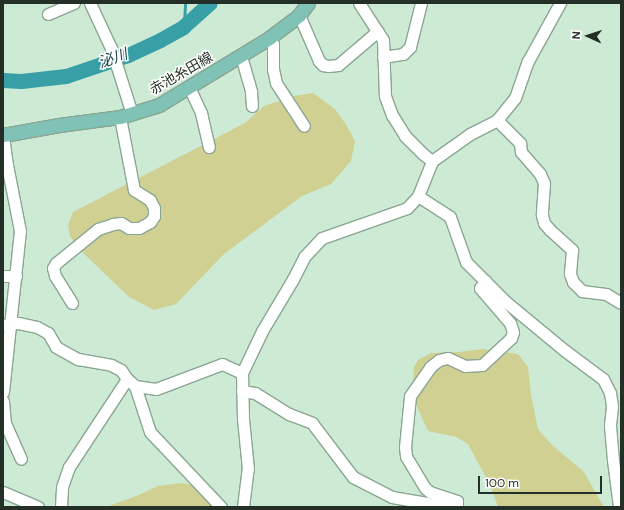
<!DOCTYPE html>
<meta charset="utf-8">
<style>
body{margin:0}
#map{position:relative;width:624px;height:510px;overflow:hidden;background:#cdead5;font-family:"DM Sans","Noto Sans JP",sans-serif}
div>[style]{position:absolute}
.green>*{inset:0;background:#d1d093}
.stream>*{height:2.5px;margin:-1.25px;padding:0 1.25px;transform-origin:1.25px;border-radius:1.25px;background:#399fa6}
.river>*{height:15px;margin:-7.5px;padding:0 7.5px;transform-origin:7.5px;border-radius:7.5px;background:#399fa6}
.roads{filter:drop-shadow(1px 0 #8aa692) drop-shadow(-1px 0 #8aa692) drop-shadow(0 1px #8aa692) drop-shadow(0 -1px #8aa692)}
.minor>*{height:11px;margin:-5.5px;padding:0 5.5px;transform-origin:5.5px;border-radius:5.5px;background:#fff}
.major>*{height:13px;margin:-6.5px;padding:0 6.5px;transform-origin:6.5px;border-radius:6.5px;background:#80c2b6}
span{translate:-50% -50%;white-space:nowrap;text-align:center;line-height:1.15;-webkit-text-stroke:3px #fff;paint-order:stroke}
.street-label{font-size:14px;color:#242f27}
.water-label{font-size:15px;color:#164346;font-style:italic}
.frame{position:absolute;inset:0;border:4px solid #242f27;pointer-events:none}
.north{position:absolute;left:568px;top:16px;width:40px;height:40px;-webkit-text-stroke:3px #fff;paint-order:stroke;rotate:273deg;font-size:11px;font-weight:700;line-height:16px;text-align:center;color:#242f27}
.north::after{content:'';display:block;margin:auto;width:14px;height:18px;background:#242f27;clip-path:polygon(50% 0,100% 100%,50% 72%,0 100%)}
.scale{position:absolute;left:478px;top:476px;width:124px;height:18px;box-sizing:border-box;border:2px solid #242f27;border-top:0;padding-left:5px;font-size:12px;line-height:14px;white-space:nowrap;color:#242f27;-webkit-text-stroke:3px #fff;paint-order:stroke}
</style>
<div id="map">
<div class="green">
<i style="clip-path:polygon(313px 93px,335px 109px,347px 126px,355px 141px,351px 161px,331px 184px,302px 196px,224px 254px,176px 304px,154px 310px,129px 297px,77px 247px,70px 236px,68px 225px,73px 212px,245px 123px,264px 106px,294px 96px)"></i>
<i style="clip-path:polygon(483px 349px,518px 354px,528px 367px,531px 395px,538px 429px,552px 445px,584px 472px,604px 507px,498px 507px,490px 485px,468px 444px,456px 437px,428px 431px,412px 396px,414px 367px,418px 360px,431px 353px,459px 352px)"></i>
<i style="clip-path:polygon(181px 483px,198px 486px,211px 498px,213px 507px,106px 507px,139px 495px,158px 486px)"></i>
</div>
<div class="stream">
<i style="left:184px;top:24px;width:21px;rotate:-87deg"></i>
</div>
<div class="river">
<i style="left:3px;top:80px;width:18px;rotate:3deg"></i>
<i style="left:21px;top:81px;width:45px;rotate:-6.3deg"></i>
<i style="left:66px;top:76px;width:65px;rotate:-18.7deg"></i>
<i style="left:128px;top:55px;width:35px;rotate:-25deg"></i>
<i style="left:160px;top:40px;width:26px;rotate:-29deg"></i>
<i style="left:183px;top:27px;width:36px;rotate:-42deg"></i>
</div>
<div class="roads">
<div class="minor">
<i style="left:90px;top:3px;width:50px;rotate:65deg"></i>
<i style="left:111px;top:48px;width:69px;rotate:72.3deg"></i>
<i style="left:359px;top:3px;width:44px;rotate:57deg"></i>
<i style="left:383px;top:40px;width:56px;rotate:88deg"></i>
<i style="left:385px;top:96px;width:20px;rotate:70deg"></i>
<i style="left:392px;top:115px;width:25px;rotate:58deg"></i>
<i style="left:405px;top:136px;width:25px;rotate:45deg"></i>
<i style="left:423px;top:154px;width:11px;rotate:38deg"></i>
<i style="left:48px;top:14px;width:28px;rotate:-23deg"></i>
<i style="left:299px;top:15px;width:50px;rotate:66.5deg"></i>
<i style="left:319px;top:61px;width:6px;rotate:45deg"></i>
<i style="left:323px;top:65px;width:5px;rotate:11deg"></i>
<i style="left:328px;top:66px;width:10px;rotate:-6deg"></i>
<i style="left:338px;top:65px;width:52px;rotate:-40.4deg"></i>
<i style="left:269px;top:38px;width:7px;rotate:56deg"></i>
<i style="left:273px;top:44px;width:25px;rotate:90deg"></i>
<i style="left:273px;top:69px;width:14px;rotate:78deg"></i>
<i style="left:276px;top:83px;width:51px;rotate:56.9deg"></i>
<i style="left:241px;top:56px;width:37px;rotate:74deg"></i>
<i style="left:251px;top:92px;width:14px;rotate:86deg"></i>
<i style="left:383px;top:57px;width:20px;rotate:-9deg"></i>
<i style="left:403px;top:54px;width:10px;rotate:-45deg"></i>
<i style="left:410px;top:47px;width:45px;rotate:-76deg"></i>
<i style="left:189px;top:87px;width:29px;rotate:65deg"></i>
<i style="left:201px;top:113px;width:35px;rotate:77deg"></i>
<i style="left:497px;top:120px;width:33px;rotate:45deg"></i>
<i style="left:520px;top:143px;width:9px;rotate:84deg"></i>
<i style="left:521px;top:152px;width:29px;rotate:49deg"></i>
<i style="left:540px;top:174px;width:10px;rotate:66deg"></i>
<i style="left:544px;top:183px;width:32px;rotate:94deg"></i>
<i style="left:542px;top:215px;width:8px;rotate:76deg"></i>
<i style="left:544px;top:223px;width:9px;rotate:49deg"></i>
<i style="left:550px;top:230px;width:30px;rotate:42deg"></i>
<i style="left:572px;top:250px;width:24px;rotate:95deg"></i>
<i style="left:570px;top:274px;width:9px;rotate:69deg"></i>
<i style="left:573px;top:282px;width:13px;rotate:45deg"></i>
<i style="left:582px;top:291px;width:24px;rotate:7deg"></i>
<i style="left:606px;top:294px;width:17px;rotate:31deg"></i>
<i style="left:418px;top:196px;width:38px;rotate:33deg"></i>
<i style="left:450px;top:217px;width:48px;rotate:70.4deg"></i>
<i style="left:466px;top:262px;width:57px;rotate:45deg"></i>
<i style="left:506px;top:302px;width:75px;rotate:39.6deg"></i>
<i style="left:564px;top:350px;width:49px;rotate:36.6deg"></i>
<i style="left:603px;top:379px;width:16px;rotate:63deg"></i>
<i style="left:610px;top:393px;width:13px;rotate:81deg"></i>
<i style="left:612px;top:406px;width:20px;rotate:96deg"></i>
<i style="left:610px;top:426px;width:34px;rotate:85deg"></i>
<i style="left:613px;top:460px;width:47px;rotate:82.7deg"></i>
<i style="left:3px;top:276px;width:13px"></i>
<i style="left:72px;top:303px;width:32px;rotate:-122deg"></i>
<i style="left:55px;top:276px;width:8px;rotate:-104deg"></i>
<i style="left:53px;top:268px;width:6px;rotate:-59deg"></i>
<i style="left:56px;top:263px;width:54px;rotate:-39deg"></i>
<i style="left:98px;top:229px;width:16px;rotate:-18deg"></i>
<i style="left:113px;top:224px;width:8px;rotate:-7deg"></i>
<i style="left:121px;top:223px;width:9px;rotate:32deg"></i>
<i style="left:129px;top:228px;width:10px"></i>
<i style="left:139px;top:228px;width:13px;rotate:-29deg"></i>
<i style="left:150px;top:222px;width:7px;rotate:-56deg"></i>
<i style="left:154px;top:216px;width:8px;rotate:-90deg"></i>
<i style="left:154px;top:208px;width:9px;rotate:-117deg"></i>
<i style="left:150px;top:200px;width:19px;rotate:-148deg"></i>
<i style="left:134px;top:190px;width:74px;rotate:-100.9deg"></i>
<i style="left:3px;top:325px;width:15px;rotate:-8deg"></i>
<i style="left:18px;top:323px;width:19px;rotate:12deg"></i>
<i style="left:37px;top:327px;width:13px;rotate:29deg"></i>
<i style="left:48px;top:333px;width:16px;rotate:60deg"></i>
<i style="left:56px;top:347px;width:25px;rotate:29deg"></i>
<i style="left:78px;top:359px;width:34px;rotate:10deg"></i>
<i style="left:111px;top:365px;width:11px;rotate:27deg"></i>
<i style="left:121px;top:370px;width:11px;rotate:56deg"></i>
<i style="left:127px;top:379px;width:11px;rotate:41deg"></i>
<i style="left:135px;top:386px;width:48px;rotate:71.9deg"></i>
<i style="left:150px;top:432px;width:103px;rotate:46.6deg"></i>
<i style="left:135px;top:386px;width:21px;rotate:8deg"></i>
<i style="left:156px;top:389px;width:71px;rotate:-20.7deg"></i>
<i style="left:222px;top:364px;width:22px;rotate:24deg"></i>
<i style="left:242px;top:391px;width:13px;rotate:9deg"></i>
<i style="left:255px;top:393px;width:40px;rotate:32deg"></i>
<i style="left:289px;top:414px;width:25px;rotate:21deg"></i>
<i style="left:312px;top:423px;width:68px;rotate:52.8deg"></i>
<i style="left:353px;top:477px;width:44px;rotate:27.1deg"></i>
<i style="left:392px;top:497px;width:59px;rotate:9.8deg"></i>
<i style="left:3px;top:392px;width:162px;rotate:-84deg"></i>
<i style="left:20px;top:231px;width:67px;rotate:-101.1deg"></i>
<i style="left:7px;top:165px;width:30px;rotate:-98deg"></i>
<i style="left:3px;top:401px;width:22px;rotate:85deg"></i>
<i style="left:5px;top:423px;width:39px;rotate:66deg"></i>
<i style="left:3px;top:492px;width:38px;rotate:23deg"></i>
<i style="left:61px;top:507px;width:20px;rotate:-87deg"></i>
<i style="left:62px;top:487px;width:21px;rotate:-71deg"></i>
<i style="left:69px;top:467px;width:105px;rotate:-56.6deg"></i>
<i style="left:243px;top:507px;width:38px;rotate:-83deg"></i>
<i style="left:248px;top:469px;width:50px;rotate:-95.7deg"></i>
<i style="left:243px;top:419px;width:46px;rotate:-91.2deg"></i>
<i style="left:242px;top:373px;width:47px;rotate:-64.5deg"></i>
<i style="left:262px;top:331px;width:61px;rotate:-59.2deg"></i>
<i style="left:293px;top:279px;width:25px;rotate:-63deg"></i>
<i style="left:304px;top:257px;width:26px;rotate:-47deg"></i>
<i style="left:322px;top:238px;width:90px;rotate:-19.4deg"></i>
<i style="left:407px;top:208px;width:16px;rotate:-47deg"></i>
<i style="left:418px;top:196px;width:38px;rotate:-68deg"></i>
<i style="left:432px;top:161px;width:47px;rotate:-35.4deg"></i>
<i style="left:470px;top:134px;width:30px;rotate:-27deg"></i>
<i style="left:497px;top:120px;width:28px;rotate:-51deg"></i>
<i style="left:515px;top:98px;width:39px;rotate:-71deg"></i>
<i style="left:528px;top:61px;width:66px;rotate:-61.1deg"></i>
<i style="left:457px;top:507px;width:6px;rotate:-90deg"></i>
<i style="left:457px;top:501px;width:28px;rotate:-162deg"></i>
<i style="left:430px;top:492px;width:6px;rotate:-141deg"></i>
<i style="left:425px;top:488px;width:37px;rotate:-121deg"></i>
<i style="left:406px;top:456px;width:9px;rotate:-96deg"></i>
<i style="left:405px;top:447px;width:51px;rotate:-84.4deg"></i>
<i style="left:410px;top:396px;width:35px;rotate:-55deg"></i>
<i style="left:430px;top:367px;width:11px;rotate:-38deg"></i>
<i style="left:439px;top:360px;width:9px;rotate:-13deg"></i>
<i style="left:448px;top:358px;width:19px;rotate:25deg"></i>
<i style="left:465px;top:366px;width:17px;rotate:-3deg"></i>
<i style="left:482px;top:365px;width:40px;rotate:-43deg"></i>
<i style="left:511px;top:338px;width:6px;rotate:-72deg"></i>
<i style="left:513px;top:332px;width:9px;rotate:-108deg"></i>
<i style="left:510px;top:323px;width:46px;rotate:-130.6deg"></i>
<i style="left:480px;top:288px;width:9px;rotate:-54deg"></i>
</div>
<div class="major">
<i style="left:3px;top:135px;width:57px;rotate:-10.1deg"></i>
<i style="left:59px;top:125px;width:62px;rotate:-7.5deg"></i>
<i style="left:120px;top:117px;width:41px;rotate:-17.1deg"></i>
<i style="left:159px;top:105px;width:129px;rotate:-31.3deg"></i>
<i style="left:269px;top:38px;width:38px;rotate:-37deg"></i>
<i style="left:299px;top:15px;width:15px;rotate:-53deg"></i>
</div>
</div>
<div class="street-label">
<span style="left:181px;top:73px;rotate:-30deg">赤池糸田線</span>
</div>
<div class="water-label">
<span style="left:113px;top:59px;rotate:-20deg">泌川</span>
</div>
<div class="frame"></div>
<div class="north">N</div>
<div class="scale">100 m</div>
</div>
